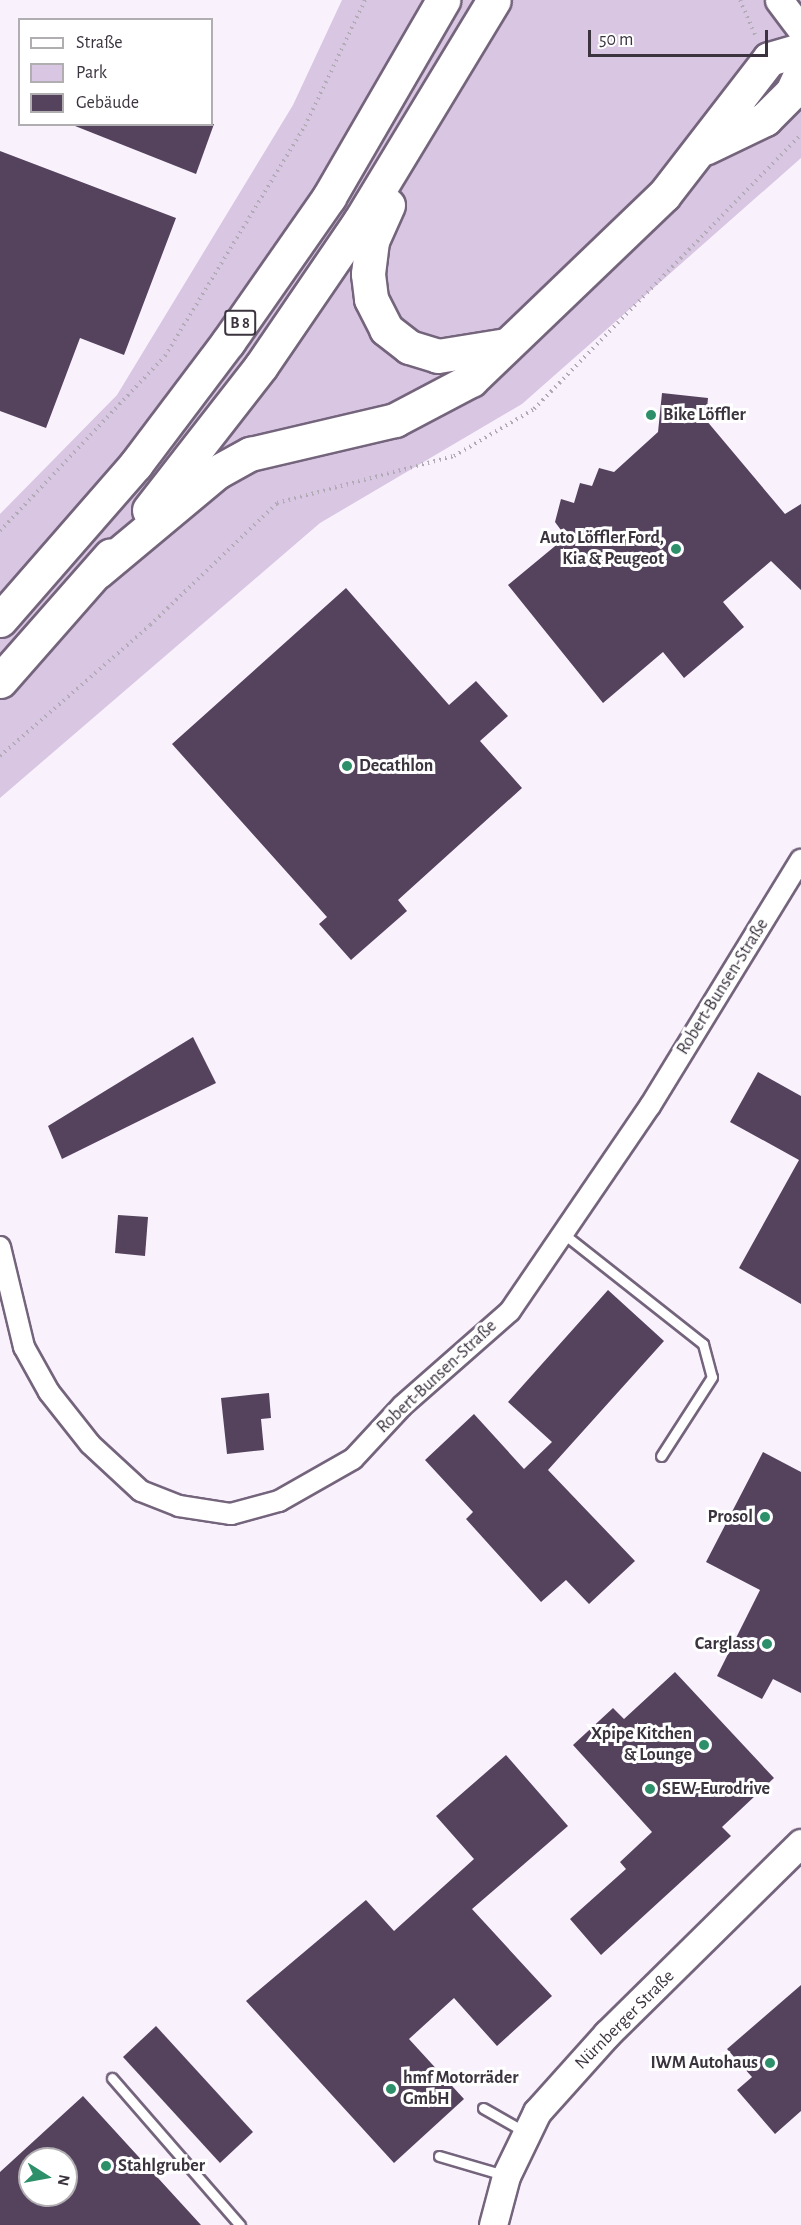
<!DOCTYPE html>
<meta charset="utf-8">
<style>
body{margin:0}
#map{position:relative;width:801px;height:2225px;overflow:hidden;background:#f9f2fd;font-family:"Alegreya Sans",sans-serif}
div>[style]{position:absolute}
.green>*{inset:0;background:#d9c6e2}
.building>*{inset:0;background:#55435e}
.path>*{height:4px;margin-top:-2px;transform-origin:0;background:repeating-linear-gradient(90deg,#b2abb6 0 1.5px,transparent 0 6px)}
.roads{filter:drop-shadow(2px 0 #74647c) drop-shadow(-2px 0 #74647c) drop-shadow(0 2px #74647c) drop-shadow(0 -2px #74647c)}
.lane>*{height:9px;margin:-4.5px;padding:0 4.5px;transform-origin:4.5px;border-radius:4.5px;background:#fff}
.street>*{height:20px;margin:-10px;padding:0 10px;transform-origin:10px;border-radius:10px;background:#fff}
.secondary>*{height:27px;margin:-13.5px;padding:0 13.5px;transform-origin:13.5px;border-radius:13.5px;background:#fff}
.highway>*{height:33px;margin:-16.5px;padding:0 16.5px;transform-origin:16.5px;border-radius:16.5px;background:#fff}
.dots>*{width:16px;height:16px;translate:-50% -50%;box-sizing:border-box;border:3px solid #fff;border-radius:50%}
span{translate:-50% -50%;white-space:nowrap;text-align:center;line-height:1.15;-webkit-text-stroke:6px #fff;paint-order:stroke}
.shield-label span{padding:2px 4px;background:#fff;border:2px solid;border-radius:4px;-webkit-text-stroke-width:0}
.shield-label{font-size:16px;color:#3b343f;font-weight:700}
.poi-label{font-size:18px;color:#3b343f;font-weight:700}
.left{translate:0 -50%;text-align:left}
.right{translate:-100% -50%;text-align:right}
.street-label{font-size:18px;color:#3b343f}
.legend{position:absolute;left:18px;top:18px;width:195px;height:108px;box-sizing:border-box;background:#fff;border:2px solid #b1aeb2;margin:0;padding:8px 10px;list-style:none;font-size:18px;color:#3b343f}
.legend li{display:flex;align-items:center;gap:12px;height:30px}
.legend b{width:30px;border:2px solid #b1aeb2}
.north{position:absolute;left:18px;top:2147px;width:60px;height:60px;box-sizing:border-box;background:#fff;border:2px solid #b1aeb2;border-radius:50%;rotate:101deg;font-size:16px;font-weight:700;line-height:24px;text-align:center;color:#3b343f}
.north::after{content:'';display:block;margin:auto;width:21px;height:27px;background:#2d906b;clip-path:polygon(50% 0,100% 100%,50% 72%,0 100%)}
.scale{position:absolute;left:588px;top:30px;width:180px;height:27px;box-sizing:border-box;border:3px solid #3b343f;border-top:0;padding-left:8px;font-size:18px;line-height:21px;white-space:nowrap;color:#3b343f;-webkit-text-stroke:4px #fff;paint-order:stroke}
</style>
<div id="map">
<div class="green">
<i style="clip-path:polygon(342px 0,801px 0,801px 158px,522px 404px,320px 523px,0 798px,0 514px,117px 395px,293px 105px)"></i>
</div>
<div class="building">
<i style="clip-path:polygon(70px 124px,214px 124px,196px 174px)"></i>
<i style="clip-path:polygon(0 151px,176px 218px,124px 355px,80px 338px,46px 428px,0 411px)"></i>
<i style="clip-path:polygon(662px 393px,708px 398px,706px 420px,785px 514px,801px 504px,801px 590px,771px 561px,723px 602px,744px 627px,684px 678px,663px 652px,603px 703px,508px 585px,566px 537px,555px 522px,561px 499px,574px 503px,580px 483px,592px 486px,599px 468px,614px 472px,658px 432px)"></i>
<i style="clip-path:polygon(346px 588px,449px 705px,476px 681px,508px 716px,480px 741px,522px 788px,398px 900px,407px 911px,351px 960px,319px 924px,327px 917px,172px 744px)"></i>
<i style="clip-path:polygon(193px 1037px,216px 1083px,62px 1159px,48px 1126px)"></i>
<i style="clip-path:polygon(758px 1072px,801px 1096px,801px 1304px,739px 1268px,799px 1160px,730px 1122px)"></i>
<i style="clip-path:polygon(118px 1215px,148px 1217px,145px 1256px,115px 1253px)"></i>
<i style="clip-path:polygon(608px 1290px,664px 1341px,548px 1470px,635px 1561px,589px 1604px,566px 1580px,541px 1602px,466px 1519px,473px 1512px,425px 1460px,474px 1414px,524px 1469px,552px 1442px,508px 1402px)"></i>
<i style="clip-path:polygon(269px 1393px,271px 1418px,261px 1419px,264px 1450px,227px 1454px,221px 1398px)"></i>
<i style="clip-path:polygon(763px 1452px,801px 1472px,801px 1693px,773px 1679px,762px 1699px,717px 1676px,760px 1590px,706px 1562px)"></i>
<i style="clip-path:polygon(675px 1672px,774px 1778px,722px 1827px,731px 1836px,601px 1955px,570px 1919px,626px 1869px,620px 1862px,652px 1832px,573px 1745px,613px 1708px,624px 1719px)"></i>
<i style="clip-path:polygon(506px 1755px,568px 1826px,472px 1909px,552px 1996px,497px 2046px,454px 1998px,409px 2039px,464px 2099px,394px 2163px,246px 2001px,366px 1900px,394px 1931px,474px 1859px,436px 1816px)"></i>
<i style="clip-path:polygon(801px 1985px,801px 2111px,775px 2134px,737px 2090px,752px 2077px,727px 2049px)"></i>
<i style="clip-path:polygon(156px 2026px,253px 2132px,220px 2163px,123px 2057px)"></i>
<i style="clip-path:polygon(evenodd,83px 2096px,201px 2225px,0 2225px,0 2172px,83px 2096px,30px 2159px,66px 2159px,66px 2195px,30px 2195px,30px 2159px)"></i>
</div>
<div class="path">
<i style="left:740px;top:0;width:40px;rotate:66.6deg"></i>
<i style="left:0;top:531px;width:241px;rotate:-46.7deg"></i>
<i style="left:165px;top:356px;width:269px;rotate:-58.7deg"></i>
<i style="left:305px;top:126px;width:140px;rotate:-64.5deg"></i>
<i style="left:0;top:756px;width:199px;rotate:-41.1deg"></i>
<i style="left:150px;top:625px;width:176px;rotate:-43.8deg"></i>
<i style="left:277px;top:503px;width:183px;rotate:-14.9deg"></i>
<i style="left:454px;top:456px;width:93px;rotate:-30.4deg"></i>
<i style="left:534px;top:409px;width:383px;rotate:-45.8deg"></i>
</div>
<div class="roads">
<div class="lane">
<i style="left:565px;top:1235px;width:176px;rotate:38.3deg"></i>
<i style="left:703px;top:1344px;width:34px;rotate:75deg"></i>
<i style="left:712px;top:1377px;width:94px;rotate:122.8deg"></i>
<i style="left:112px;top:2078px;width:195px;rotate:49deg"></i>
<i style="left:483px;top:2108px;width:48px;rotate:29.7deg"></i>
<i style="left:439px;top:2156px;width:68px;rotate:16.3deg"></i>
</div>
<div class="street">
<i style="left:0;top:1247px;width:103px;rotate:76.5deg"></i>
<i style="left:24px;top:1347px;width:51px;rotate:60.9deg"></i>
<i style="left:49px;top:1392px;width:66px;rotate:51.7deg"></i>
<i style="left:90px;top:1444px;width:69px;rotate:42.7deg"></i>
<i style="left:141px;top:1491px;width:41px;rotate:21.5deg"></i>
<i style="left:179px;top:1506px;width:53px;rotate:8.7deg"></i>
<i style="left:231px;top:1514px;width:50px;rotate:-15.2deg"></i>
<i style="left:279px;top:1501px;width:85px;rotate:-29.6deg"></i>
<i style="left:353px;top:1459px;width:72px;rotate:-47.2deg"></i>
<i style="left:402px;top:1406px;width:144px;rotate:-41.3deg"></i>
<i style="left:510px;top:1311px;width:248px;rotate:-55.7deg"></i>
<i style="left:650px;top:1106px;width:289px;rotate:-58.5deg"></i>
</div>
<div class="secondary">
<i style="left:779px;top:0;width:36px;rotate:53deg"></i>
<i style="left:493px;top:2225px;width:51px;rotate:-75.1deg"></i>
<i style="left:506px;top:2176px;width:71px;rotate:-64.2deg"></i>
<i style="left:537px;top:2112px;width:105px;rotate:-48.1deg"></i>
<i style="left:607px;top:2034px;width:272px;rotate:-44.6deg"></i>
</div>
<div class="highway">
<i style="left:705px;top:148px;width:67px;rotate:-25.8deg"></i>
<i style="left:765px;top:119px;width:38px;rotate:-45deg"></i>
<i style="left:792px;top:92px;width:21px;rotate:-65deg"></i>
<i style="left:388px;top:205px;width:39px;rotate:114deg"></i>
<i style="left:372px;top:241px;width:33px;rotate:97deg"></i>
<i style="left:368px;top:274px;width:25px;rotate:83deg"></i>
<i style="left:371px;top:299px;width:34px;rotate:63deg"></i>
<i style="left:386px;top:329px;width:29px;rotate:38deg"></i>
<i style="left:409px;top:347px;width:30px;rotate:17deg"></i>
<i style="left:438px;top:356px;width:69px;rotate:-9.2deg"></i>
<i style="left:149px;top:510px;width:182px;rotate:-52.1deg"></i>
<i style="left:261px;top:366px;width:176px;rotate:-55.7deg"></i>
<i style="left:360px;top:221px;width:258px;rotate:-58.8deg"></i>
<i style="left:97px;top:572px;width:156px;rotate:-39.8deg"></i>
<i style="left:217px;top:472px;width:38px;rotate:-29deg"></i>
<i style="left:250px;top:454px;width:149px;rotate:-13.2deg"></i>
<i style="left:395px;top:420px;width:86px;rotate:-27.8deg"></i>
<i style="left:471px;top:380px;width:267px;rotate:-43.8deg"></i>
<i style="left:664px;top:195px;width:172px;rotate:-52.3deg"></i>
<i style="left:769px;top:59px;width:33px;rotate:-16deg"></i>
<i style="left:0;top:620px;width:207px;rotate:-48.9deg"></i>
<i style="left:136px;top:464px;width:153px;rotate:-53deg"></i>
<i style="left:228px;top:342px;width:177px;rotate:-55.1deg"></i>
<i style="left:329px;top:197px;width:228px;rotate:-59.9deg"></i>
<i style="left:0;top:681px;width:167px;rotate:-48.7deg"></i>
</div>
</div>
<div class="dots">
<i style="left:651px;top:415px;background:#2d906b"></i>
<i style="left:676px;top:549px;background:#2d906b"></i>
<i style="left:347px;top:766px;background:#2d906b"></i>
<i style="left:765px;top:1517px;background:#2d906b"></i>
<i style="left:767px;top:1644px;background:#2d906b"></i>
<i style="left:704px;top:1745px;background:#2d906b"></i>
<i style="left:650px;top:1789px;background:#2d906b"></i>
<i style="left:770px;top:2063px;background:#2d906b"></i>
<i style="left:391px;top:2089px;background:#2d906b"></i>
<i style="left:106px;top:2166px;background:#2d906b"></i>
</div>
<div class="shield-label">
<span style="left:240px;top:323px">B 8</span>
</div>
<div class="poi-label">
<span class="left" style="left:663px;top:415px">Bike Löffler</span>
<span class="right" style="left:664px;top:549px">Auto Löffler Ford,<br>Kia &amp; Peugeot</span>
<span class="left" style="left:359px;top:766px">Decathlon</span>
<span class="right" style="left:753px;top:1517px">Prosol</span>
<span class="right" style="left:755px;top:1644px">Carglass</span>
<span class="right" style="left:692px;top:1745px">Xpipe Kitchen<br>&amp; Lounge</span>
<span class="left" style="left:662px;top:1789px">SEW-Eurodrive</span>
<span class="right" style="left:758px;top:2063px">IWM Autohaus</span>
<span class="left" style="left:403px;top:2089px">hmf Motorräder<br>GmbH</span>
<span class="left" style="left:118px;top:2166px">Stahlgruber</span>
</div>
<div class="street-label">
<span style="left:723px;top:987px;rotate:-58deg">Robert-Bunsen-Straße</span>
<span style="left:437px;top:1377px;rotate:-43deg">Robert-Bunsen-Straße</span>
<span style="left:625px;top:2020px;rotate:-45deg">Nürnberger Straße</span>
</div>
<ul class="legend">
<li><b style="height:8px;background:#fff"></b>Straße</li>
<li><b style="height:16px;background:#d9c6e2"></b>Park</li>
<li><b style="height:16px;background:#55435e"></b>Gebäude</li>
</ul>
<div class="north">N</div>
<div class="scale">50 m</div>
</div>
